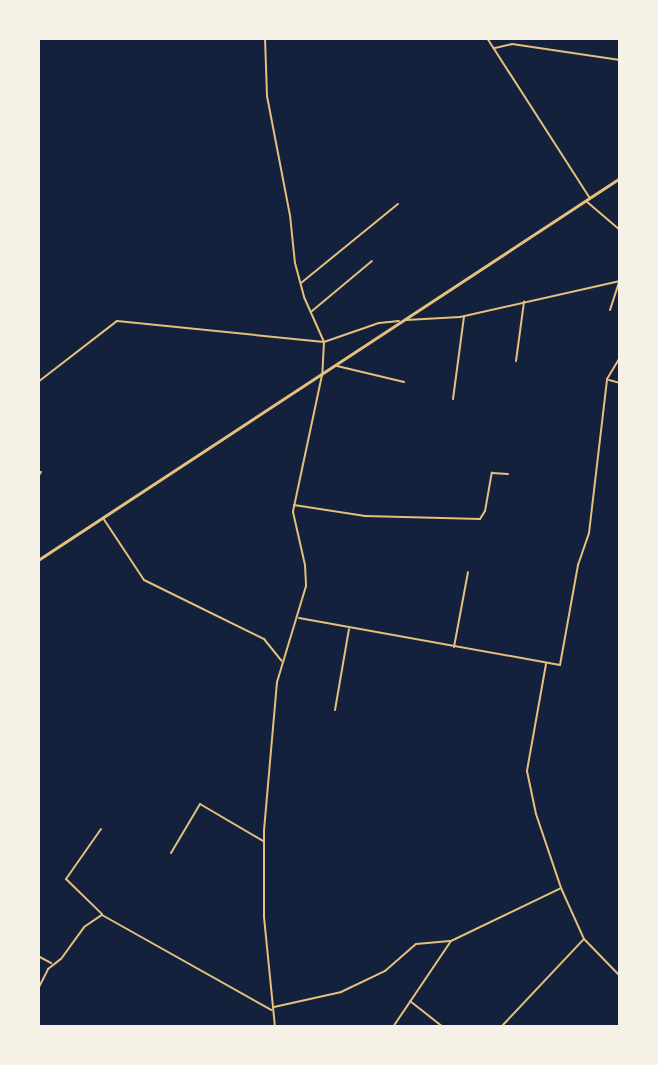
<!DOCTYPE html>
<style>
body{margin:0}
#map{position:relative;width:658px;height:1065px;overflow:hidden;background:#14213d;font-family:Barlow,sans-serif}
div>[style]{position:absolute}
.minor>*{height:2px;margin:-1px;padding:0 1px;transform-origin:1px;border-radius:1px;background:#e5c07b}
.tertiary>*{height:2px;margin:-1px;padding:0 1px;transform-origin:1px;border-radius:1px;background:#e5c07b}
.secondary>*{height:3px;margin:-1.5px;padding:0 1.5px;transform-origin:1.5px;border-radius:1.5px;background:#e5c07b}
span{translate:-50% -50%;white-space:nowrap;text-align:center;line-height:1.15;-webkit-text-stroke:6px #f6f1e7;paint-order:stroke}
.frame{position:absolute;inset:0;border:40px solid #f6f1e7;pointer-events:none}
</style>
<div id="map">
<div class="minor">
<i style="left:265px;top:38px;width:58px;rotate:88deg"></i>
<i style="left:267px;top:96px;width:121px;rotate:79.1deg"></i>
<i style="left:290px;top:215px;width:48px;rotate:84.1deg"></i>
<i style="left:295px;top:263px;width:35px;rotate:75deg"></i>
<i style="left:304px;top:297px;width:49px;rotate:66deg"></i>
<i style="left:324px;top:342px;width:33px;rotate:93deg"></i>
<i style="left:322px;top:375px;width:140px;rotate:102deg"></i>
<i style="left:293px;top:512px;width:54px;rotate:77.2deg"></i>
<i style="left:305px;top:565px;width:21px;rotate:87deg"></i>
<i style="left:306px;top:586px;width:100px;rotate:106.8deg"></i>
<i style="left:277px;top:682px;width:149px;rotate:95deg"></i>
<i style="left:264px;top:830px;width:87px;rotate:90deg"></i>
<i style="left:264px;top:917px;width:111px;rotate:84.3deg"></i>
<i style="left:495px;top:48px;width:17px;rotate:-13deg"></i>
<i style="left:512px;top:44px;width:109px;rotate:8.4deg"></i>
<i style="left:301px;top:283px;width:125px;rotate:-39.2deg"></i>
<i style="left:610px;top:310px;width:29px;rotate:-72deg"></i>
<i style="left:312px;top:311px;width:78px;rotate:-39.8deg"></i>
<i style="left:406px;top:320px;width:54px;rotate:-3.2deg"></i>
<i style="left:460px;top:317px;width:164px;rotate:-12.7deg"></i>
<i style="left:516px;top:361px;width:60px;rotate:-82.3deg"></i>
<i style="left:337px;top:366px;width:69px;rotate:13.4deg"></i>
<i style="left:609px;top:380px;width:11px;rotate:15deg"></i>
<i style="left:38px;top:382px;width:100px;rotate:-37.7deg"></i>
<i style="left:117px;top:321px;width:208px;rotate:5.8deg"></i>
<i style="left:324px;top:342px;width:58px;rotate:-19.1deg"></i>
<i style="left:379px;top:323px;width:20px;rotate:-6deg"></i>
<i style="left:453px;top:399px;width:83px;rotate:-82.4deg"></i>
<i style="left:38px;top:477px;width:6px;rotate:-59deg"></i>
<i style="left:294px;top:505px;width:72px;rotate:8.8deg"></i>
<i style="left:365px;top:516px;width:115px;rotate:1.5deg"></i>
<i style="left:480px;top:519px;width:9px;rotate:-58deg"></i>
<i style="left:485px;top:511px;width:39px;rotate:-80deg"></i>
<i style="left:492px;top:473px;width:16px;rotate:4deg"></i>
<i style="left:103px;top:518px;width:74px;rotate:56.5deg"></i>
<i style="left:144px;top:580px;width:134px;rotate:26.2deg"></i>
<i style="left:264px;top:639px;width:28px;rotate:51deg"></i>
<i style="left:299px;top:618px;width:265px;rotate:10.2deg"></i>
<i style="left:560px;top:665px;width:102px;rotate:-79.8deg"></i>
<i style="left:578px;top:565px;width:34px;rotate:-71deg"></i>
<i style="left:589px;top:533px;width:155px;rotate:-83.3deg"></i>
<i style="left:607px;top:379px;width:26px;rotate:-59deg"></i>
<i style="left:454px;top:647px;width:76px;rotate:-79.4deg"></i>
<i style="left:546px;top:664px;width:109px;rotate:100.1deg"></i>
<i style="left:527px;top:771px;width:44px;rotate:78.2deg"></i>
<i style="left:536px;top:814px;width:78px;rotate:71.3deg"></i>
<i style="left:561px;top:888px;width:56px;rotate:65.7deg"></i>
<i style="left:584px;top:939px;width:52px;rotate:45.8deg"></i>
<i style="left:335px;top:710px;width:82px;rotate:-80.2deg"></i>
<i style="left:101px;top:829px;width:61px;rotate:125deg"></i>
<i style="left:66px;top:879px;width:50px;rotate:44.2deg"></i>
<i style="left:171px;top:853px;width:57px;rotate:-59.4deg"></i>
<i style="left:200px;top:804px;width:73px;rotate:30.4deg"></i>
<i style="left:38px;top:956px;width:15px;rotate:28deg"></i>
<i style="left:38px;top:989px;width:22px;rotate:-63deg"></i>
<i style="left:48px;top:969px;width:16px;rotate:-38deg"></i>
<i style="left:61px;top:959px;width:39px;rotate:-54deg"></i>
<i style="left:84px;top:927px;width:22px;rotate:-34deg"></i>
<i style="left:102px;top:915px;width:194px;rotate:29.3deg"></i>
<i style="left:410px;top:1001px;width:42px;rotate:38.2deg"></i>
<i style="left:274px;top:1007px;width:69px;rotate:-12.6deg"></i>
<i style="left:341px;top:992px;width:49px;rotate:-25.5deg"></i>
<i style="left:385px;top:971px;width:41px;rotate:-41.1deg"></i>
<i style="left:416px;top:944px;width:34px;rotate:-5deg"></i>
<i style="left:393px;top:1027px;width:104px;rotate:-56deg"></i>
<i style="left:451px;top:941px;width:122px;rotate:-25.7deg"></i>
<i style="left:501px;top:1027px;width:120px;rotate:-46.7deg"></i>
</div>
<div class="tertiary">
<i style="left:487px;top:38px;width:189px;rotate:57.3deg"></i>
<i style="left:586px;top:201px;width:45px;rotate:40.5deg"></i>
</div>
<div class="secondary">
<i style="left:38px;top:560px;width:696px;rotate:-33.28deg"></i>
</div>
<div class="frame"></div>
</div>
